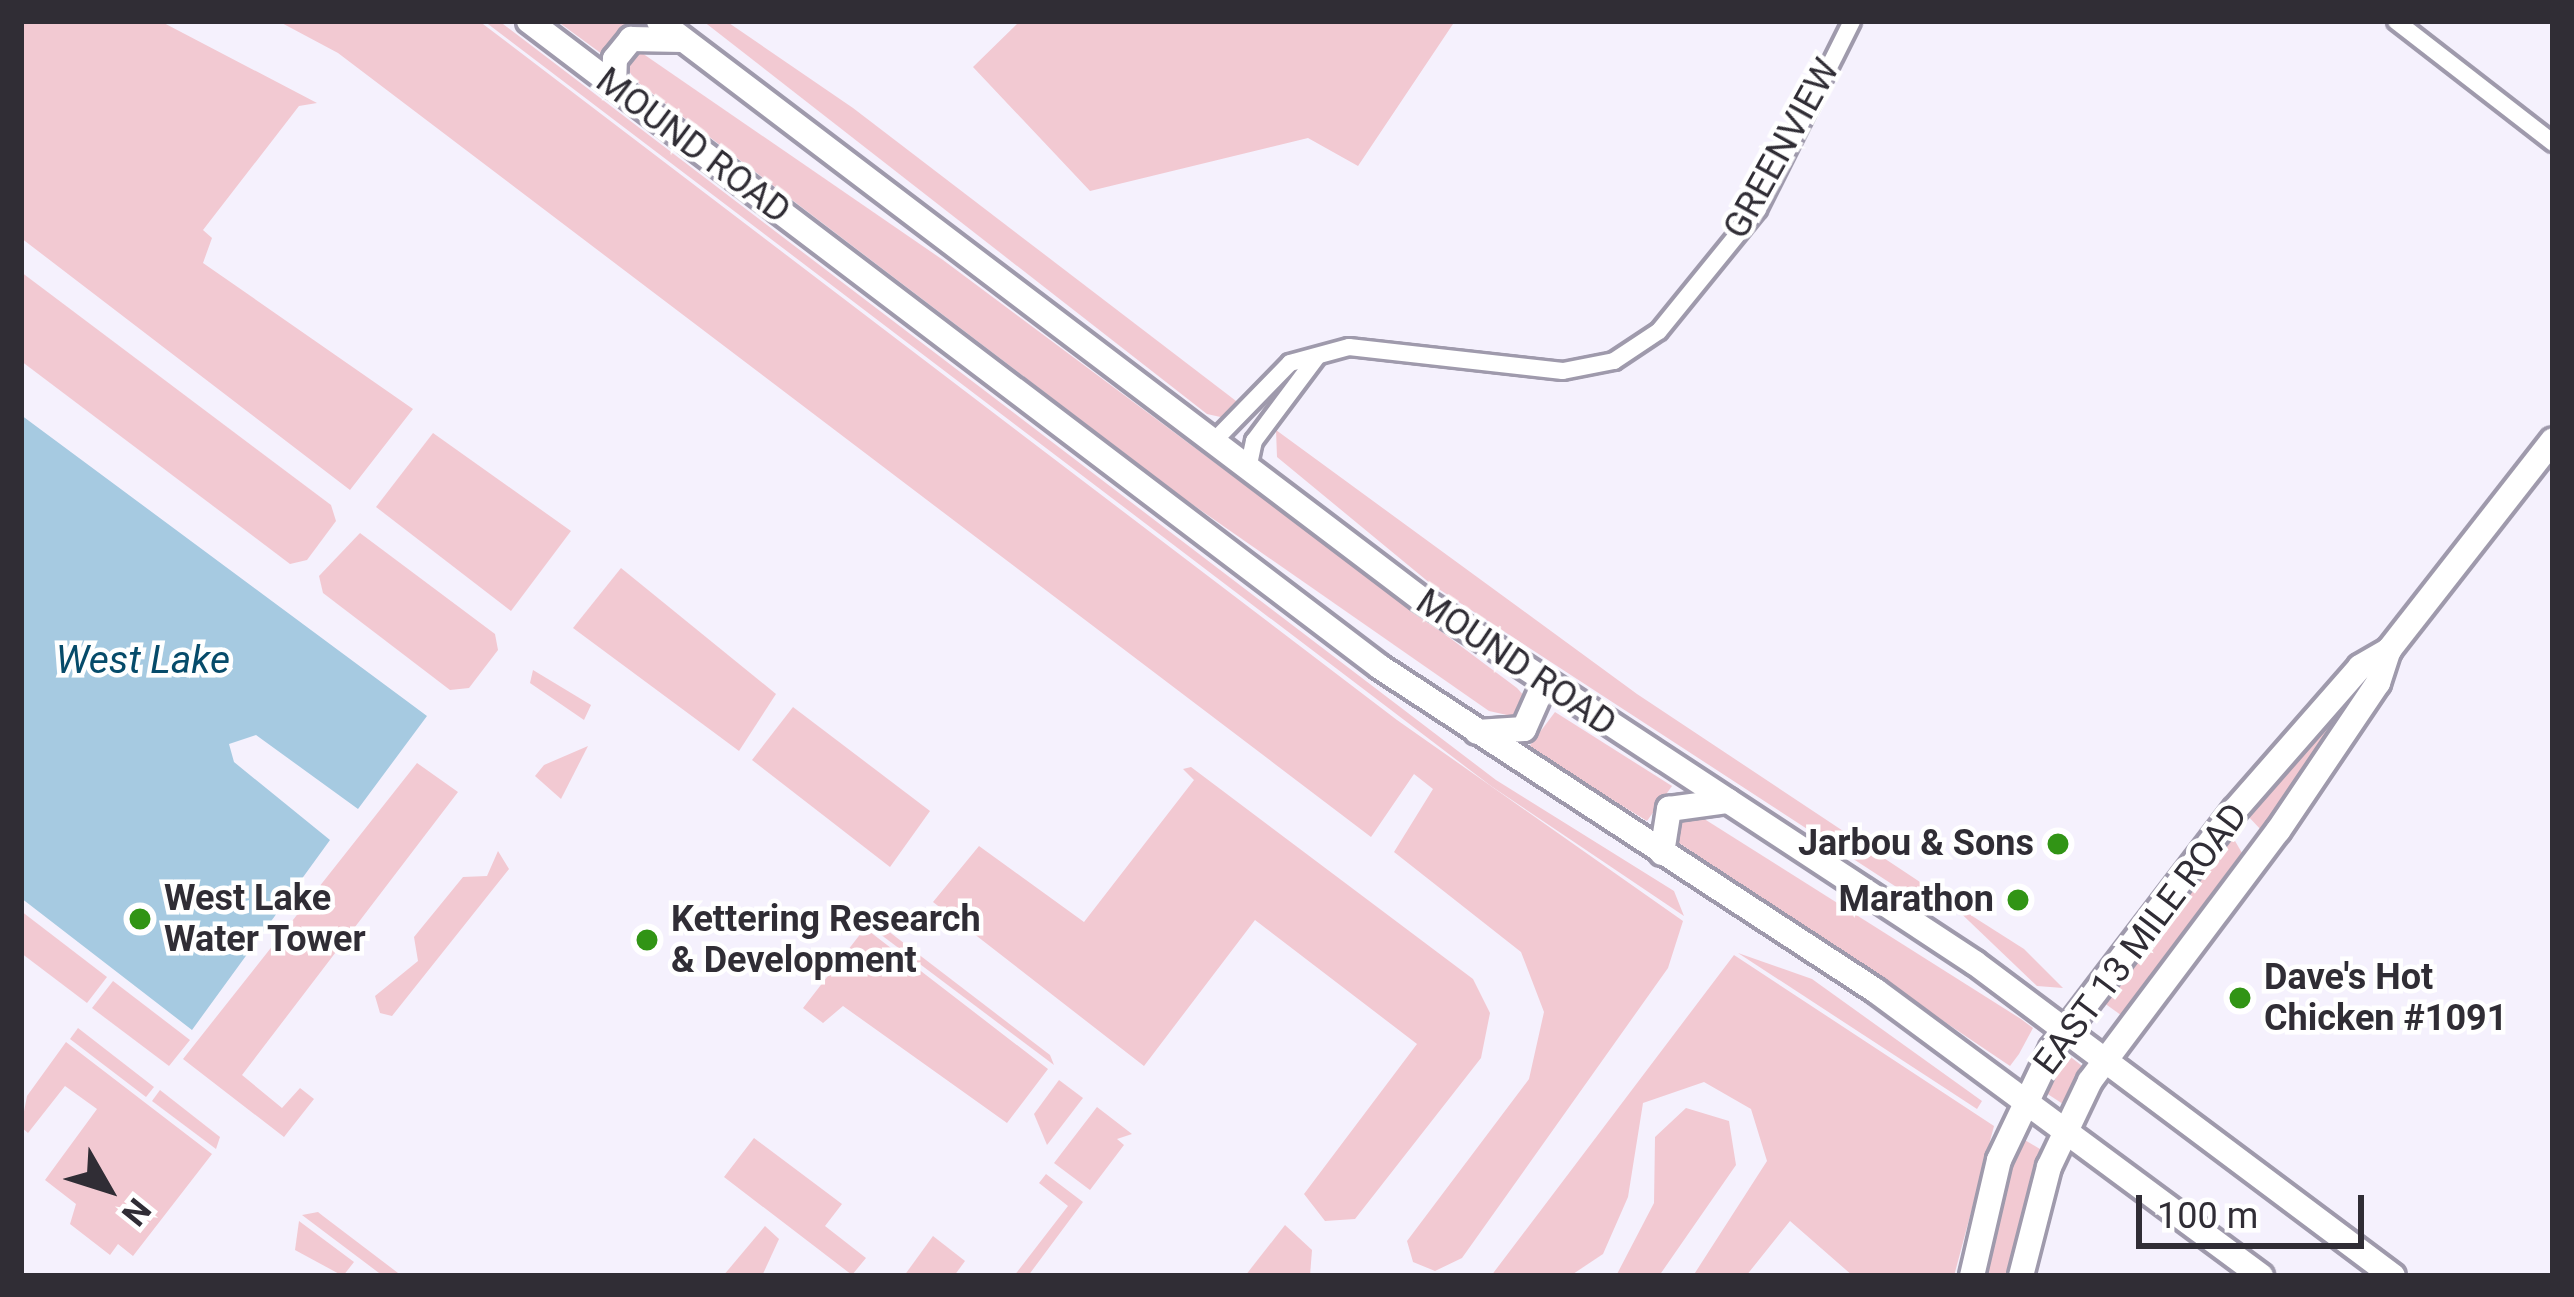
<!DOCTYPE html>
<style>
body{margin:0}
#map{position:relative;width:2574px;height:1297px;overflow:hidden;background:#f5f1fd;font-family:Roboto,sans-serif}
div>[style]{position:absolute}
.green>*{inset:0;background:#f2c9d2}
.water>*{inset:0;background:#a6cae1}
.roads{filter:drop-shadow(3px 0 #9f9aac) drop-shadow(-3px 0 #9f9aac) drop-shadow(0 3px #9f9aac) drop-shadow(0 -3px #9f9aac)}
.minor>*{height:16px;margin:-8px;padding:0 8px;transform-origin:8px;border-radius:8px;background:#fff}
.secondary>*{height:24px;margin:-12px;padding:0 12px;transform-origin:12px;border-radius:12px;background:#fff}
.dots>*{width:33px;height:33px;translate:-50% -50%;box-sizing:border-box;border:6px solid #fff;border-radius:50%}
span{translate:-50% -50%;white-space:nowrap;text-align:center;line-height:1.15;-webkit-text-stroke:9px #fff;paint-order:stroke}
.street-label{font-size:36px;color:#302d35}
.poi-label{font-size:36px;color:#302d35;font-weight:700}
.right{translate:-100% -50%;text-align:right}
.left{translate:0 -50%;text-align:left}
.water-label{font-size:39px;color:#064b6a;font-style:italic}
.frame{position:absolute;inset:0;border:24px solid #302d35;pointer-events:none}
.north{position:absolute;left:48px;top:1129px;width:120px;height:120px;-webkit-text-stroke:9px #fff;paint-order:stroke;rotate:129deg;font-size:33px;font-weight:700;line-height:48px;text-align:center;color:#302d35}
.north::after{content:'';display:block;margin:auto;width:42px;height:54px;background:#302d35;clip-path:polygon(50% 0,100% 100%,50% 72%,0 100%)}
.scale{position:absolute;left:2136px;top:1195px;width:228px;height:54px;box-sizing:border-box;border:6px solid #302d35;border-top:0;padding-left:15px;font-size:36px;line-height:42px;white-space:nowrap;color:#302d35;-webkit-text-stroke:9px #fff;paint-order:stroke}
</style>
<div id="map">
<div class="green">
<i style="clip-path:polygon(160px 21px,317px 103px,299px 106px,203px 230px,212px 238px,203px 263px,413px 409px,350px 490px,21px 238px,21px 23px)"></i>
<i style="clip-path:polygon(278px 21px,479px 21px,1397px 720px,1683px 921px,1668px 968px,1462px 1258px,1435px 1271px,1413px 1262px,1407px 1241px,1529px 1079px,1544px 1012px,1521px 952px,1394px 852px,1433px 789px,1414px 774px,1371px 837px,338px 53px)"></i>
<i style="clip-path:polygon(484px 21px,499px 21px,1496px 780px,1674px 891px,1684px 916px,1491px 786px)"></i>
<i style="clip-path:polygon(557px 21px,630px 21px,633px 24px,602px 54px)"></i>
<i style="clip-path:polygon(703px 21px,726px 21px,853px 108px,1240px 404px,1225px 418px,1207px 414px)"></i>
<i style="clip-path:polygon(1020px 21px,1455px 21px,1358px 166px,1308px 138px,1090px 191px,973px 67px)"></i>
<i style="clip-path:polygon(639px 51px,943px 260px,1517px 688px,1527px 699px,1516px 717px,1489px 711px,1186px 500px,636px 81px,626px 67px)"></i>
<i style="clip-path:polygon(21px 272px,331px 505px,336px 521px,307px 560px,290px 564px,21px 361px)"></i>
<i style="clip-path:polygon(1276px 430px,1637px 694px,1926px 886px,1901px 890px,1431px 584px,1277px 457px)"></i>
<i style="clip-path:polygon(433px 433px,571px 531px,511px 611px,376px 507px)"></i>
<i style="clip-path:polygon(360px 533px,495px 634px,498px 650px,469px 688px,450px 690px,323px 593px,319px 576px)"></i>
<i style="clip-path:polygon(621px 568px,776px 694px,739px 751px,573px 628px)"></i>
<i style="clip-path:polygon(533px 670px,591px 705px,584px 720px,530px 683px)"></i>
<i style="clip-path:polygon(2369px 675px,2264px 833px,2245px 813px)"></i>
<i style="clip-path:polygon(793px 707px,930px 811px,890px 867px,752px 760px)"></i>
<i style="clip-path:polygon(1555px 712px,1672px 786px,1647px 821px,1528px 748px)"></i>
<i style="clip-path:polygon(588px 746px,561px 799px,535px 776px,544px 765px)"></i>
<i style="clip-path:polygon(417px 763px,458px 792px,242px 1075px,282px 1108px,300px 1088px,314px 1099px,284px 1137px,183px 1059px)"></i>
<i style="clip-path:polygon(1191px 767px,1473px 979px,1490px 1013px,1481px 1058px,1355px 1219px,1325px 1221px,1304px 1194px,1417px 1044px,1255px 920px,1144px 1066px,933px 902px,979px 846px,1084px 922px,1194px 780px,1183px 769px)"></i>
<i style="clip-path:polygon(1698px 815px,2021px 1019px,2033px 1028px,2019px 1054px,2010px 1066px,1679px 843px,1675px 821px)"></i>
<i style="clip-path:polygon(2231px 834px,2242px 853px,2125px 1018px,2100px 1000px)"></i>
<i style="clip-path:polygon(498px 851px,509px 869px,392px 1016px,380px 1013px,375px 996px,418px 961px,414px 937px,463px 877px,487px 876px)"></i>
<i style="clip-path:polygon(1947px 900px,2024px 949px,2063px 988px,2037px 986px)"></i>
<i style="clip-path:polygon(21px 911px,107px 977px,87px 1003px,21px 953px)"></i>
<i style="clip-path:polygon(879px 924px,1050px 1055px,1054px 1065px,868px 925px)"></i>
<i style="clip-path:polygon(865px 928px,1048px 1069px,1007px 1123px,843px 1006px,823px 1023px,803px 1008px)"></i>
<i style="clip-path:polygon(1738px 953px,1812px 979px,1982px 1101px,1977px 1109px)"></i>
<i style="clip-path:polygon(1734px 955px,1994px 1126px,1954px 1276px,1853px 1276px,1790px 1221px,1746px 1276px,1693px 1276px,1767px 1161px,1751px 1109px,1704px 1082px,1643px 1103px,1628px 1197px,1603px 1254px,1570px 1276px,1491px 1276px)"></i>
<i style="clip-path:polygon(113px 981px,190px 1040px,169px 1066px,92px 1008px)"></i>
<i style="clip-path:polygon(78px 1028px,154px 1087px,146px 1097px,70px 1039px)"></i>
<i style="clip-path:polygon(66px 1042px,212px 1154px,133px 1256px,118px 1244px,110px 1255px,70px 1224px,76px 1204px,45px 1180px,97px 1109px,65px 1086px,28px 1133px,21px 1127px,27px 1096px)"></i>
<i style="clip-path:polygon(2063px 1051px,2086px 1069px,2066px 1106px,2043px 1091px)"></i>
<i style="clip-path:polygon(1059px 1080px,1083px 1098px,1047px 1145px,1034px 1114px)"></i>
<i style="clip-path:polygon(160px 1090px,220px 1137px,216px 1149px,152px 1101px)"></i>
<i style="clip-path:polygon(1097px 1107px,1132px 1134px,1117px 1139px,1124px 1145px,1090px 1190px,1054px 1163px)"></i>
<i style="clip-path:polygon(1686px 1108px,1729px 1121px,1736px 1165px,1659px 1276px,1616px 1276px,1654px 1203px,1655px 1137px)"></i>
<i style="clip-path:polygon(2018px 1136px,2045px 1152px,2012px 1276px,1987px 1276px)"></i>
<i style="clip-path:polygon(754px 1138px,842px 1204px,825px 1226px,866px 1258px,852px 1275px,724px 1177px)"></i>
<i style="clip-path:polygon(1046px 1174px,1083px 1202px,1028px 1276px,1014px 1276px,1068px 1206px,1039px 1183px)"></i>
<i style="clip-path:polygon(318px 1212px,323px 1216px,402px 1276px,383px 1276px,302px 1215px)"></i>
<i style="clip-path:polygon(299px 1221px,354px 1262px,343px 1276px,295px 1250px)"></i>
<i style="clip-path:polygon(1285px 1225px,1312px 1250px,1310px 1276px,1245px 1276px)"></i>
<i style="clip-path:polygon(765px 1226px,779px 1239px,762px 1276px,723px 1276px)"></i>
<i style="clip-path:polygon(933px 1236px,965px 1261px,954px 1276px,904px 1276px)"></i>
</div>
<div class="water">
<i style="clip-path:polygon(21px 415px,427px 716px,358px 809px,256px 735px,229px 744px,234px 762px,330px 840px,192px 1030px,21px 898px)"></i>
</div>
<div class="roads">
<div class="minor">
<i style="left:2396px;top:21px;width:199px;rotate:37.8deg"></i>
<i style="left:1213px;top:442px;width:110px;rotate:-45.7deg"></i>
<i style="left:1290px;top:363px;width:61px;rotate:-15.2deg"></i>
<i style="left:1349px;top:347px;width:215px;rotate:6.4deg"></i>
<i style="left:1563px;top:371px;width:52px;rotate:-11.1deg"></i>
<i style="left:1614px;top:361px;width:54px;rotate:-33.7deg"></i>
<i style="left:1659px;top:331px;width:157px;rotate:-50.9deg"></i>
<i style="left:1758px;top:209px;width:210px;rotate:-63.4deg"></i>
<i style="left:1248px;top:469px;width:29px;rotate:-78deg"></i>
<i style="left:1254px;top:441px;width:104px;rotate:-53.2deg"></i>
</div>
<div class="secondary">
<i style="left:529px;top:21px;width:1068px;rotate:37.2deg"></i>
<i style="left:1380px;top:667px;width:592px;rotate:33.15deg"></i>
<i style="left:1876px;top:991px;width:479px;rotate:36.5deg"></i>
<i style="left:659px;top:21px;width:956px;rotate:37.18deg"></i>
<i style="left:1421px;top:599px;width:663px;rotate:33.31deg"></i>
<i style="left:1975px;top:963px;width:522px;rotate:36.83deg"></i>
<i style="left:614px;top:86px;width:27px;rotate:-88deg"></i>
<i style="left:615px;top:59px;width:26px;rotate:-51deg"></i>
<i style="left:631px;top:39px;width:52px;rotate:1.1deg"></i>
<i style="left:1477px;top:732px;width:47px;rotate:-3.7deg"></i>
<i style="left:1524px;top:729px;width:49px;rotate:-66deg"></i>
<i style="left:1662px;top:853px;width:45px;rotate:-81deg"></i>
<i style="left:1669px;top:809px;width:60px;rotate:-7.7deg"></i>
<i style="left:1972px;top:1276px;width:119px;rotate:-76.9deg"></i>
<i style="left:1999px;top:1160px;width:123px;rotate:-64.5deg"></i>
<i style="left:2052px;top:1049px;width:301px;rotate:-52.6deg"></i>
<i style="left:2235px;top:810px;width:190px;rotate:-48.8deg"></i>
<i style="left:2360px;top:667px;width:34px;rotate:-30deg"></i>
<i style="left:2389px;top:650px;width:266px;rotate:-52deg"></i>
<i style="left:2021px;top:1276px;width:113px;rotate:-75.6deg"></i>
<i style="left:2049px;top:1167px;width:95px;rotate:-64.5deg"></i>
<i style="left:2090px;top:1081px;width:313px;rotate:-53.1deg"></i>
<i style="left:2278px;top:831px;width:179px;rotate:-56deg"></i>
<i style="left:2378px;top:683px;width:35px;rotate:-72deg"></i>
</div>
</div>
<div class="dots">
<i style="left:2058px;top:844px;background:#319415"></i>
<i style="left:2018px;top:900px;background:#319415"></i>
<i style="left:140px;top:919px;background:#319415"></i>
<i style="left:647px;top:940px;background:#319415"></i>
<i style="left:2240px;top:998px;background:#319415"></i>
</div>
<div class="street-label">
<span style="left:693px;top:146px;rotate:37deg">MOUND ROAD</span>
<span style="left:1782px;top:149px;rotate:-61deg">GREENVIEW</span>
<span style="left:1516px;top:663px;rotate:34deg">MOUND ROAD</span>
<span style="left:2141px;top:939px;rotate:-53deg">EAST 13 MILE ROAD</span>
</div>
<div class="poi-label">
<span class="right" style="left:2034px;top:844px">Jarbou &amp; Sons</span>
<span class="left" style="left:164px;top:919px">West Lake<br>Water Tower</span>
<span class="right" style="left:1994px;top:900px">Marathon</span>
<span class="left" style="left:671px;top:940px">Kettering Research<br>&amp; Development</span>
<span class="left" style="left:2264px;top:998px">Dave's Hot<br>Chicken #1091</span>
</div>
<div class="water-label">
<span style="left:143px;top:660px">West Lake</span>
</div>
<div class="frame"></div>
<div class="north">N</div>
<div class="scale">100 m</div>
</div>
